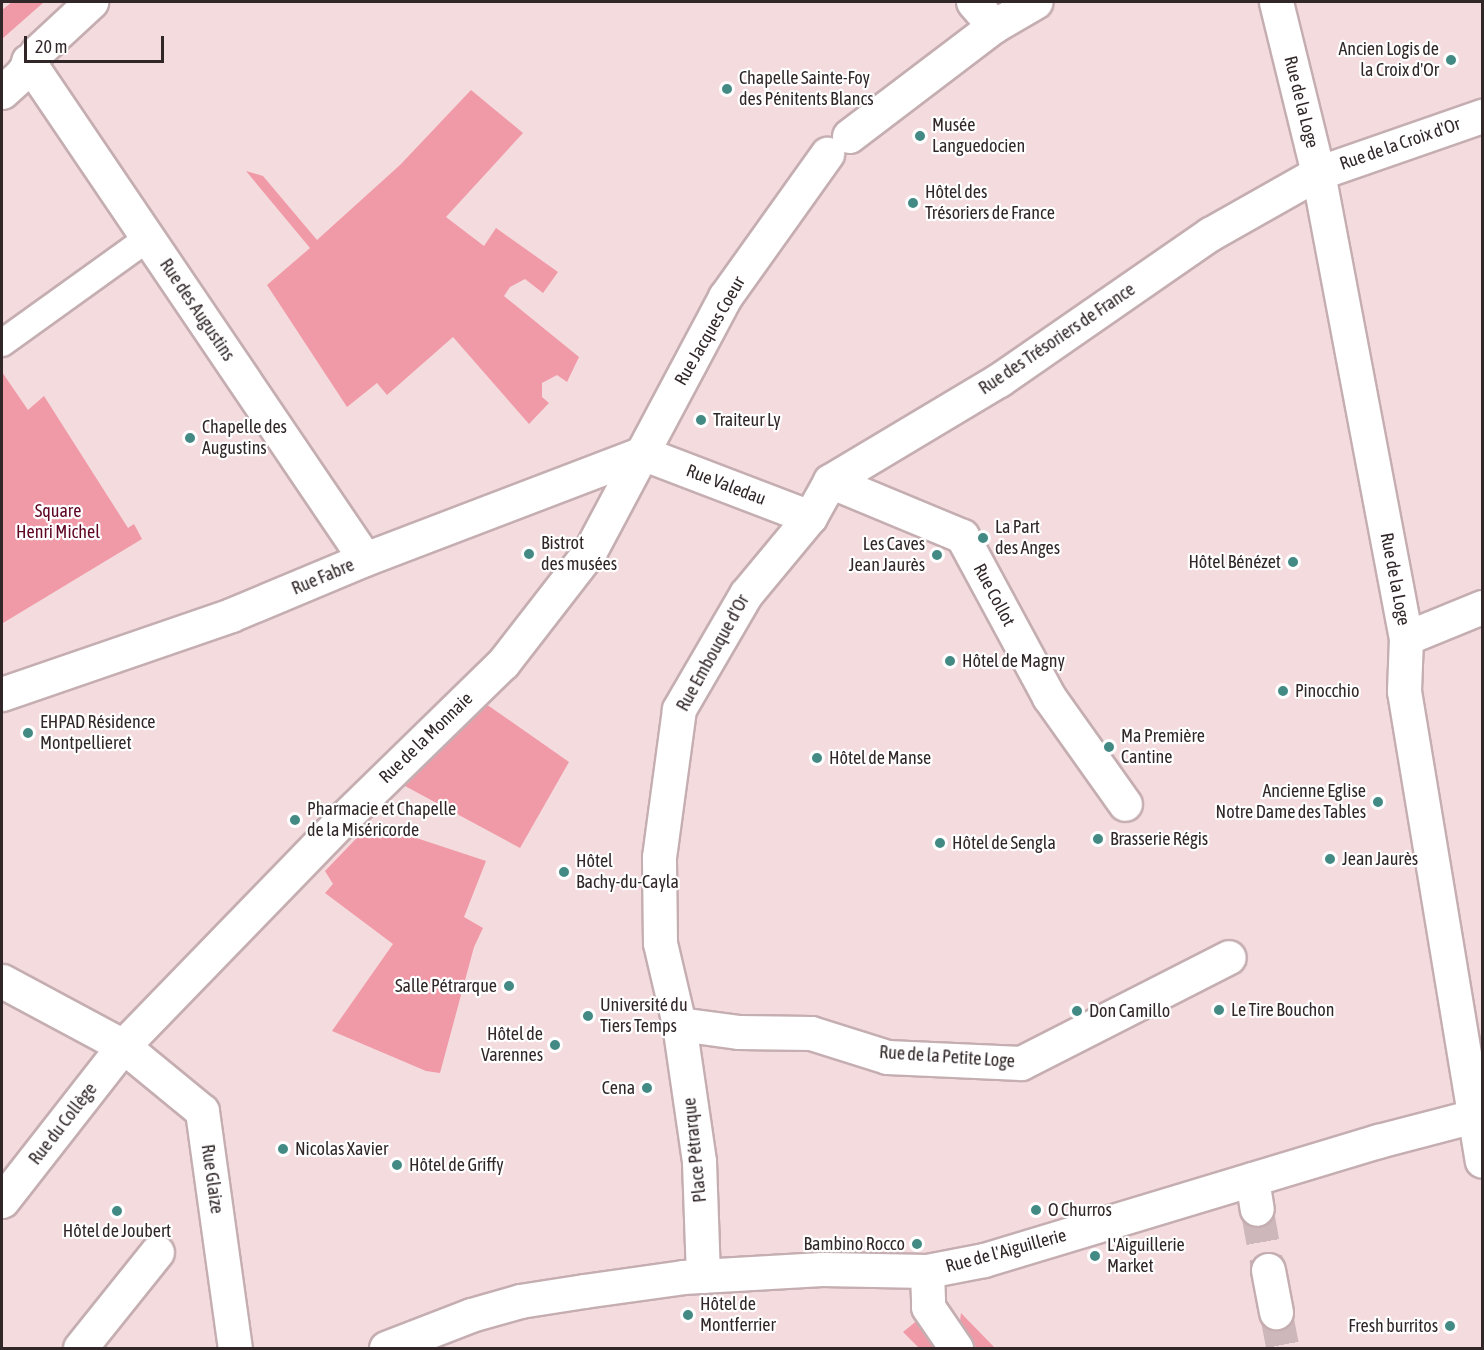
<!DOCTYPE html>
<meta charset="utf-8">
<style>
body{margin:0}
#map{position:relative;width:1484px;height:1350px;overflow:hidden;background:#f4dbde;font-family:"Asap Condensed",sans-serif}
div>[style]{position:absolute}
.green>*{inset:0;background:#f09aa8}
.pedestrian-tunnel>*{height:33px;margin-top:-16.5px;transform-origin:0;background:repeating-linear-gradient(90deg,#cdb7ba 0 33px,transparent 0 49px)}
.roads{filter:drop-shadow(2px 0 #c5aeb1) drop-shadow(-2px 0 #c5aeb1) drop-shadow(0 2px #c5aeb1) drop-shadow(0 -2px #c5aeb1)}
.service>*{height:26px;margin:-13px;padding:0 13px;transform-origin:13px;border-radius:13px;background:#fff}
.pedestrian>*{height:33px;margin:-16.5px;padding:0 16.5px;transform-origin:16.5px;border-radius:16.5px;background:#fff}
.minor>*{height:33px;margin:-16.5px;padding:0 16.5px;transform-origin:16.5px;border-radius:16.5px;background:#fff}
.dots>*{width:16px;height:16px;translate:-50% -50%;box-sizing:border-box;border:3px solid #fff;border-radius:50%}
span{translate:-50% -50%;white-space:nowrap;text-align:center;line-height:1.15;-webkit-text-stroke:4.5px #fff;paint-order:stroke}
.poi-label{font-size:18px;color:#312729}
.right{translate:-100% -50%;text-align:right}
.left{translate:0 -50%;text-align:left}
.street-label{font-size:18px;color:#312729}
.park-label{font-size:18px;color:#5f0524}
.frame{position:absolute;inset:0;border:3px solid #312729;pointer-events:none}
.scale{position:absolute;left:24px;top:36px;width:140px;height:27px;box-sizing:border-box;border:3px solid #312729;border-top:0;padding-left:8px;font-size:18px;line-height:21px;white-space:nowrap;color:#312729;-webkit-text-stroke:4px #fff;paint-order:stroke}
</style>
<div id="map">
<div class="green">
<i style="clip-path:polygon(12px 2px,44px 2px,2px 39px,2px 10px)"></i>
<i style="clip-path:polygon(471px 90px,523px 133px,446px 217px,484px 246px,496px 228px,558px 272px,543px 293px,525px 279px,510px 287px,504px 296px,579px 357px,567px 382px,557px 375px,542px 383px,542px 397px,549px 403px,529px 424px,453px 337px,387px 395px,377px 383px,347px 407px,267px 285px,310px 248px,246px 171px,263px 176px,317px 240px,400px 165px)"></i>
<i style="clip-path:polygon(2px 372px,28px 410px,44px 396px,128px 528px,134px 524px,142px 539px,3px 623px)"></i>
<i style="clip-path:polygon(486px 704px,569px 762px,520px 848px,405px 786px)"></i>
<i style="clip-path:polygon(371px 823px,486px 861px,464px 917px,483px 928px,474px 947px,440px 1073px,426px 1071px,332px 1031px,393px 944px,325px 893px,333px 884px,325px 871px)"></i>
<i style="clip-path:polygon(961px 1313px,995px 1348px,977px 1348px,959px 1330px)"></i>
<i style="clip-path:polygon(919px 1319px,923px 1331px,938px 1348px,919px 1348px,903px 1332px)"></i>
</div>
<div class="pedestrian-tunnel">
<i style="left:1257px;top:1209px;width:62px;rotate:79.8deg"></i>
<i style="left:1276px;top:1312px;width:37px;rotate:79deg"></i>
</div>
<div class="roads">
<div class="service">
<i style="left:2px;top:343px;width:180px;rotate:-35.7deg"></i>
</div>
<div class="pedestrian">
<i style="left:1276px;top:2px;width:176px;rotate:76.2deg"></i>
<i style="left:1318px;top:173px;width:473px;rotate:79.3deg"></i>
<i style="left:1406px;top:638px;width:53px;rotate:92.2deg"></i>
<i style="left:1404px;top:691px;width:476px;rotate:80.6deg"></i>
<i style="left:994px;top:26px;width:48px;rotate:-30.3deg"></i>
<i style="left:830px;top:481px;width:143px;rotate:22.6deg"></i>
<i style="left:962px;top:536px;width:183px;rotate:61.6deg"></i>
<i style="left:1049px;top:697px;width:131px;rotate:54.6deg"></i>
<i style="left:1406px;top:638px;width:82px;rotate:-22.2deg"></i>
<i style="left:2px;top:694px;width:242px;rotate:-19deg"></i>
<i style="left:231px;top:615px;width:145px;rotate:-22.7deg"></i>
<i style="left:2px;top:981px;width:137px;rotate:28.2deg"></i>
<i style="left:123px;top:1046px;width:102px;rotate:39.4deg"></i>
<i style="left:202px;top:1111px;width:239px;rotate:82.1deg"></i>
<i style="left:679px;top:1024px;width:61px;rotate:7.6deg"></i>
<i style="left:739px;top:1032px;width:72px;rotate:0.8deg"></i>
<i style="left:811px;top:1033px;width:80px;rotate:17.5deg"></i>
<i style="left:887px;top:1057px;width:134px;rotate:2.6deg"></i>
<i style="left:1021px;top:1063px;width:233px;rotate:-27deg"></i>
<i style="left:1252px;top:1179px;width:30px;rotate:81deg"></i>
<i style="left:2px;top:1201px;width:197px;rotate:-52deg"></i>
<i style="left:123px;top:1046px;width:316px;rotate:-45.9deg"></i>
<i style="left:343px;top:819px;width:223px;rotate:-44.3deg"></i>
<i style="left:503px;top:663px;width:142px;rotate:-52.2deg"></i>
<i style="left:590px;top:551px;width:111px;rotate:-62deg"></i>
<i style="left:642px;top:453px;width:180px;rotate:20.9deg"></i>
<i style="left:1268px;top:1270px;width:43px;rotate:79.2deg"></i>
<i style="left:927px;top:1271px;width:36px;rotate:88deg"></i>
<i style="left:928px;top:1307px;width:50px;rotate:55.7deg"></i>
<i style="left:703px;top:1276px;width:115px;rotate:-92deg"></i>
<i style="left:699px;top:1161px;width:138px;rotate:-98.3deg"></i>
<i style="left:679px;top:1024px;width:83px;rotate:-103.2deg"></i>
<i style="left:660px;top:943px;width:86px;rotate:-90.7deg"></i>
<i style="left:659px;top:857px;width:149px;rotate:-82.3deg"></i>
<i style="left:679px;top:709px;width:133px;rotate:-59.8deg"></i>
<i style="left:746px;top:594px;width:100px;rotate:-50.3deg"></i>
<i style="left:810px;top:517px;width:41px;rotate:-60.9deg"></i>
<i style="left:830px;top:481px;width:197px;rotate:-30.9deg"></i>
<i style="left:999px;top:380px;width:257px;rotate:-34.7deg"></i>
<i style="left:1210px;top:234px;width:124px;rotate:-29.5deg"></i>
<i style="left:1318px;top:173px;width:174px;rotate:-19.2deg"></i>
<i style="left:80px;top:1348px;width:123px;rotate:-51.3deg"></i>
<i style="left:386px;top:1348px;width:91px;rotate:-21.2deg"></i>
<i style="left:471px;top:1315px;width:51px;rotate:-15.9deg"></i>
<i style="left:520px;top:1301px;width:65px;rotate:-8.9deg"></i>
<i style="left:584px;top:1291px;width:100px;rotate:-8deg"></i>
<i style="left:683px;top:1277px;width:139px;rotate:-3.3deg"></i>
<i style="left:822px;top:1269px;width:105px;rotate:1.1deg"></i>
<i style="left:927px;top:1271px;width:58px;rotate:-10.9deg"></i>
<i style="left:984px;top:1260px;width:412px;rotate:-16.8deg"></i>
<i style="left:1378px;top:1141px;width:107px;rotate:-14.6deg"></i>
</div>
<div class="minor">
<i style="left:28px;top:61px;width:601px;rotate:55.91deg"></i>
<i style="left:365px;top:559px;width:297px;rotate:-20.9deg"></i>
<i style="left:642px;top:453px;width:177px;rotate:-62deg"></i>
<i style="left:725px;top:297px;width:176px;rotate:-54.5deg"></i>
<i style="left:2px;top:92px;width:25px;rotate:-42deg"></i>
<i style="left:21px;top:75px;width:28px;rotate:-55deg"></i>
<i style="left:37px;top:52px;width:74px;rotate:-42.8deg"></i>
<i style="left:849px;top:136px;width:182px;rotate:-37.2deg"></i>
<i style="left:994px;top:26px;width:32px;rotate:-131deg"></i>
</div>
</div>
<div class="dots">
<i style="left:1451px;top:60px;background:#438a85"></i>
<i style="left:727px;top:89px;background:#438a85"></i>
<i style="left:920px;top:136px;background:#438a85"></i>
<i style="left:913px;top:203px;background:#438a85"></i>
<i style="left:701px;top:420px;background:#438a85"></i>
<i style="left:190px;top:438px;background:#438a85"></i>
<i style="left:983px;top:538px;background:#438a85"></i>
<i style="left:529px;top:554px;background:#438a85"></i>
<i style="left:937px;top:555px;background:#438a85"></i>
<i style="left:1293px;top:562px;background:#438a85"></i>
<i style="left:950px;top:661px;background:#438a85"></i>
<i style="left:1283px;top:691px;background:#438a85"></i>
<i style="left:28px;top:733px;background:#438a85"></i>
<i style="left:1109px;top:747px;background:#438a85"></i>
<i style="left:817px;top:758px;background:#438a85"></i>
<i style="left:1378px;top:802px;background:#438a85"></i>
<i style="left:295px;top:820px;background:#438a85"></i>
<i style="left:1098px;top:839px;background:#438a85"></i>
<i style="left:940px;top:843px;background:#438a85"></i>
<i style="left:1330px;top:859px;background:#438a85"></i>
<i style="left:564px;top:872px;background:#438a85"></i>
<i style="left:509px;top:986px;background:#438a85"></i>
<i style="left:1219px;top:1010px;background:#438a85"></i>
<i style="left:1077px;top:1011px;background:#438a85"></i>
<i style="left:588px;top:1016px;background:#438a85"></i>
<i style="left:555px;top:1045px;background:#438a85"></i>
<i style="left:647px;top:1088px;background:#438a85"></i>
<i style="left:283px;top:1149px;background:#438a85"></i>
<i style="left:397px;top:1165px;background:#438a85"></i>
<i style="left:1036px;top:1210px;background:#438a85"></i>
<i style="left:117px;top:1211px;background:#438a85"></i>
<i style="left:917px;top:1244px;background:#438a85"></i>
<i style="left:1095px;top:1256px;background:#438a85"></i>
<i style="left:688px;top:1315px;background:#438a85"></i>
<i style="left:1450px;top:1326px;background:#438a85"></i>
</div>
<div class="poi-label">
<span class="right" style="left:1439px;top:60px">Ancien Logis de<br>la Croix d'Or</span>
<span class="left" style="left:739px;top:89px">Chapelle Sainte-Foy<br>des Pénitents Blancs</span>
<span class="left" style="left:932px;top:136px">Musée<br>Languedocien</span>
<span class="left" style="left:925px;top:203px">Hôtel des<br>Trésoriers de France</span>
<span class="left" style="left:713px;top:420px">Traiteur Ly</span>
<span class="left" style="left:202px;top:438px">Chapelle des<br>Augustins</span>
<span class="left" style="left:995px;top:538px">La Part<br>des Anges</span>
<span class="left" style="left:541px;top:554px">Bistrot<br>des musées</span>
<span class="right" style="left:925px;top:555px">Les Caves<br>Jean Jaurès</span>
<span class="right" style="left:1281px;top:562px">Hôtel Bénézet</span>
<span class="left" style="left:962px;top:661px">Hôtel de Magny</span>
<span class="left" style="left:1295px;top:691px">Pinocchio</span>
<span class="left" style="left:40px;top:733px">EHPAD Résidence<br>Montpellieret</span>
<span class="left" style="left:1121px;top:747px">Ma Première<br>Cantine</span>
<span class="left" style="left:829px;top:758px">Hôtel de Manse</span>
<span class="right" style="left:1366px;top:802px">Ancienne Eglise<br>Notre Dame des Tables</span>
<span class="left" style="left:307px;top:820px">Pharmacie et Chapelle<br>de la Miséricorde</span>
<span class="left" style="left:1110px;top:839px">Brasserie Régis</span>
<span class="left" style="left:952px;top:843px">Hôtel de Sengla</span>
<span class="left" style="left:1342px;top:859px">Jean Jaurès</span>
<span class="left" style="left:576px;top:872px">Hôtel<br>Bachy-du-Cayla</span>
<span class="right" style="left:497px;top:986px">Salle Pétrarque</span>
<span class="left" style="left:600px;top:1016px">Université du<br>Tiers Temps</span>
<span class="left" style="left:1231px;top:1010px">Le Tire Bouchon</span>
<span class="left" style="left:1089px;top:1011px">Don Camillo</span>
<span class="right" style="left:543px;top:1045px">Hôtel de<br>Varennes</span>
<span class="right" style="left:635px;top:1088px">Cena</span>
<span class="left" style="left:295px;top:1149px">Nicolas Xavier</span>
<span class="left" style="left:409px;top:1165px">Hôtel de Griffy</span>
<span class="left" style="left:1048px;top:1210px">O Churros</span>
<span style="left:117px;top:1231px">Hôtel de Joubert</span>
<span class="right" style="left:905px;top:1244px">Bambino Rocco</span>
<span class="left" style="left:1107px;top:1256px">L'Aiguillerie<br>Market</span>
<span class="left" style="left:700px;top:1315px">Hôtel de<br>Montferrier</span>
<span class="right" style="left:1438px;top:1326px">Fresh burritos</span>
</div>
<div class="street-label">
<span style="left:1301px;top:102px;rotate:76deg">Rue de la Loge</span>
<span style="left:1400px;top:144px;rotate:-19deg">Rue de la Croix d'Or</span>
<span style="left:197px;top:310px;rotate:56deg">Rue des Augustins</span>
<span style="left:710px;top:331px;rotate:-60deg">Rue Jacques Coeur</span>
<span style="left:1057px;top:339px;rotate:-34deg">Rue des Trésoriers de France</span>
<span style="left:726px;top:485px;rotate:21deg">Rue Valedau</span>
<span style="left:323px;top:577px;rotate:-23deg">Rue Fabre</span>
<span style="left:1395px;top:579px;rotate:79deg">Rue de la Loge</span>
<span style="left:994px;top:595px;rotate:62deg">Rue Collot</span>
<span style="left:713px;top:653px;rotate:-61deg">Rue Embouque d'Or</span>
<span style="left:426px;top:738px;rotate:-44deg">Rue de la Monnaie</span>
<span style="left:947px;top:1057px;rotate:4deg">Rue de la Petite Loge</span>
<span style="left:63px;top:1124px;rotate:-52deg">Rue du Collège</span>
<span style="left:695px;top:1150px;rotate:-96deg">Place Pétrarque</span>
<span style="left:212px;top:1179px;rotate:82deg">Rue Glaize</span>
<span style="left:1006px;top:1251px;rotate:-15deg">Rue de l'Aiguillerie</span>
</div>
<div class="park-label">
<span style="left:58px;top:522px">Square<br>Henri Michel</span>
</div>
<div class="frame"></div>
<div class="scale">20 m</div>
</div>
